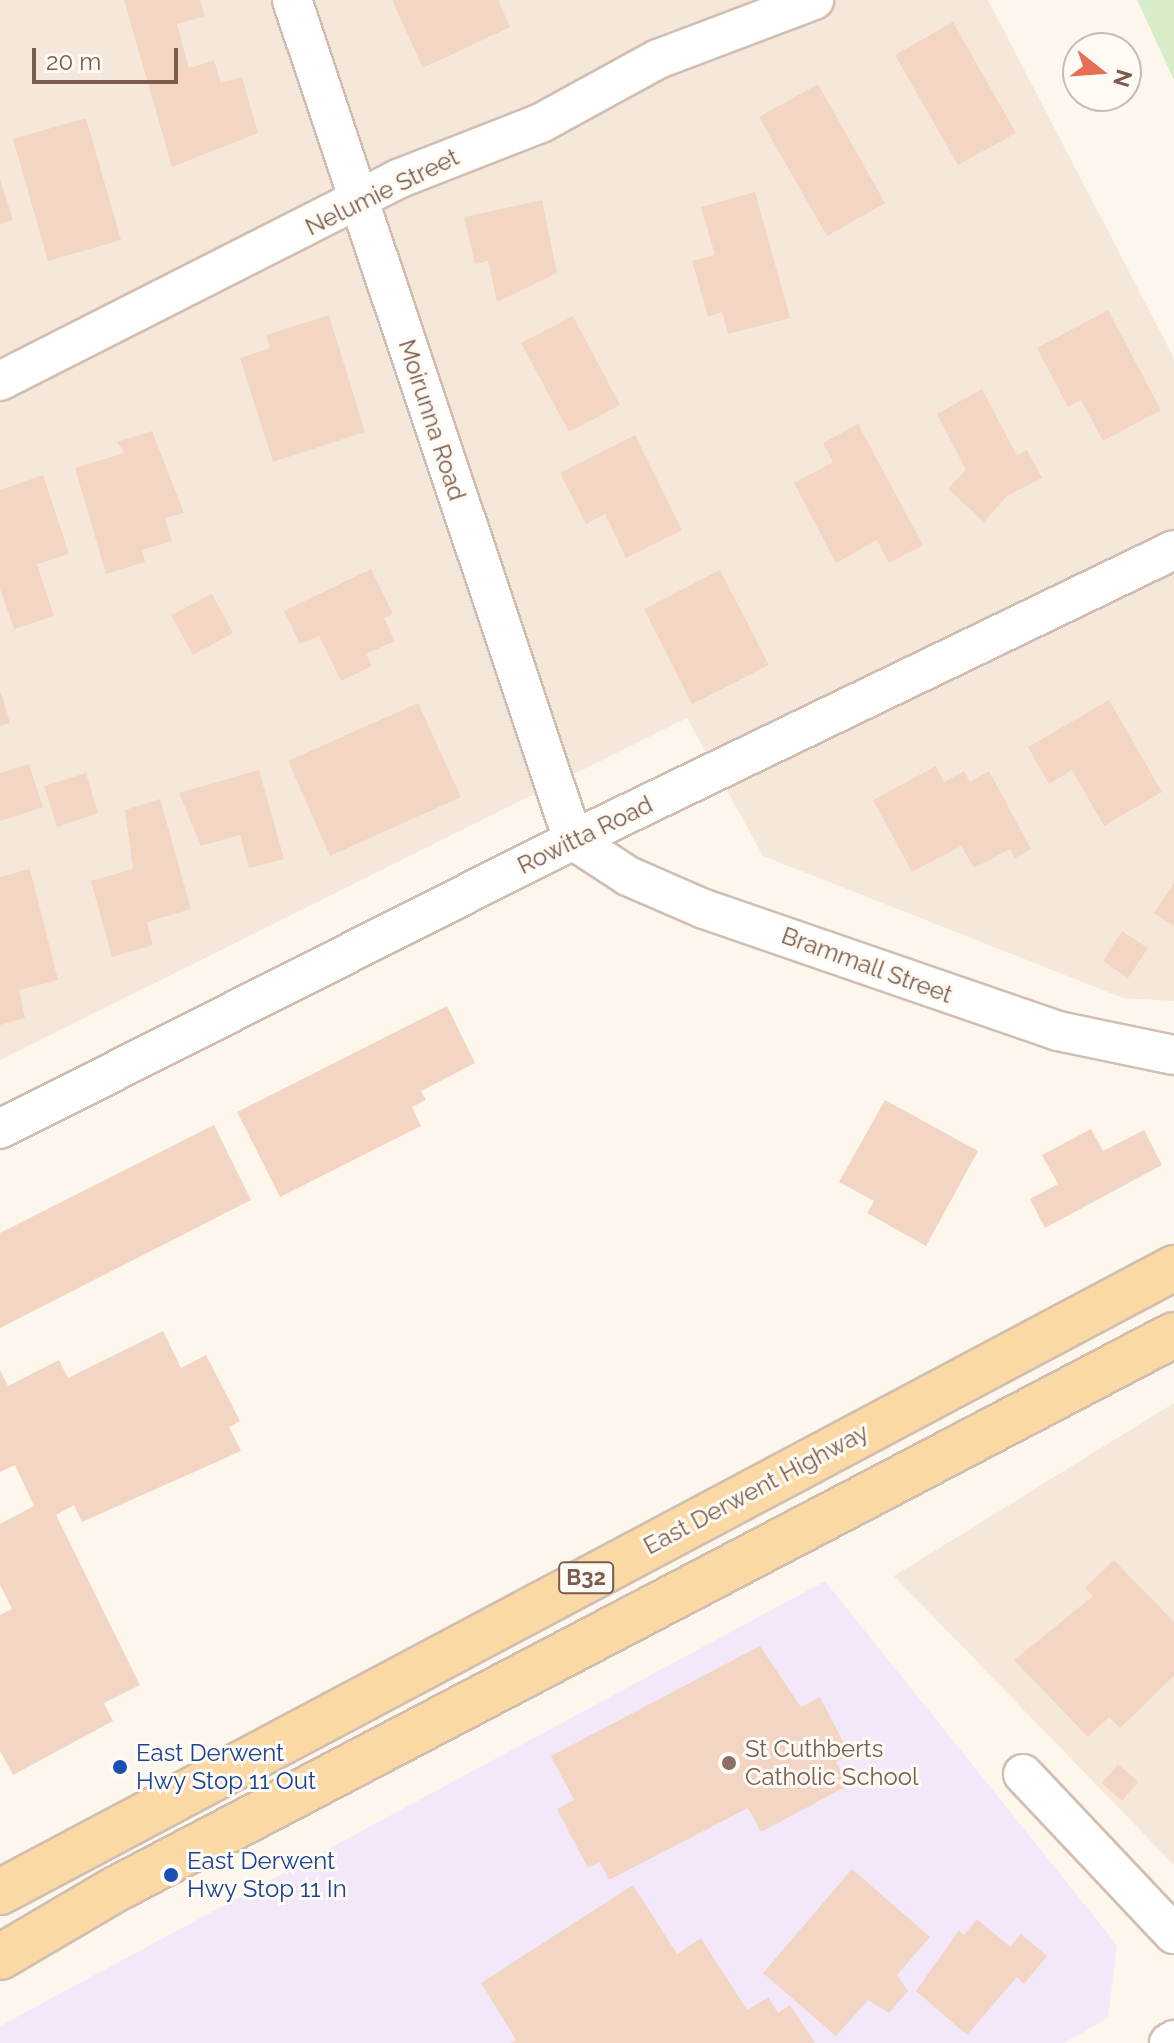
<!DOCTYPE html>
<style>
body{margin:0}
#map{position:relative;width:1174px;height:2043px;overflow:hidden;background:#fdf6ec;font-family:Raleway,sans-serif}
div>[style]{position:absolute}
.residential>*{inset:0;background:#f5e8da}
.education>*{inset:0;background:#f3e8fa}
.green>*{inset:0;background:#d8ecc9}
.building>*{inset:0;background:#f3d5c3}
.roads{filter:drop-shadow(2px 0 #d1beb0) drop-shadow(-2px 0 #d1beb0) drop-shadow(0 2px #d1beb0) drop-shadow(0 -2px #d1beb0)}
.minor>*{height:38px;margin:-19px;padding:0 19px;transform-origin:19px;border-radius:19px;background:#fff}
.primary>*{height:44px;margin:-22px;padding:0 22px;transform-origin:22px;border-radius:22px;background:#fbd9a5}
.dots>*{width:22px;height:22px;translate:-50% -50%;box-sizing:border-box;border:4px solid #fffaf3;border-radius:50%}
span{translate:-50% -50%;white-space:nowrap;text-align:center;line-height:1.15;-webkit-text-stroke:6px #fffaf3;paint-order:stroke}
.shield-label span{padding:2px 6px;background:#fffaf3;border:2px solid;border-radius:6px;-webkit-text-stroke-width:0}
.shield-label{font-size:22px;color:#7a5c4d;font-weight:700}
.street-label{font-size:24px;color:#7a5c4d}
.education-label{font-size:24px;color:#785e54}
.left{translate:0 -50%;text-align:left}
.transit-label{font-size:24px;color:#164399}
.north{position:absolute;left:1062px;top:32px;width:80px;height:80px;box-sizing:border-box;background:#fffaf3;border:2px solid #cabbb1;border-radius:50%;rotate:107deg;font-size:22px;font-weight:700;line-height:32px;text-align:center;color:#7a5c4d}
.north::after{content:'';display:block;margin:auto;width:28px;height:36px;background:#e76f51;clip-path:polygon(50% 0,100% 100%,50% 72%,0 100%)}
.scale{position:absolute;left:32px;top:48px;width:146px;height:36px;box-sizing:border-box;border:4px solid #7a5c4d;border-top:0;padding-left:10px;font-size:24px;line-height:28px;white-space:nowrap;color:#7a5c4d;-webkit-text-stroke:6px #fffaf3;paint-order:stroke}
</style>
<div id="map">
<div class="residential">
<i style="clip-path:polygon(0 0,988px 0,1174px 358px,1174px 1001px,1123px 998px,763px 856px,687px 718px,0 1060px)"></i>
<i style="clip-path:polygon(1174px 1403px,1174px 1865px,894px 1576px)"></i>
</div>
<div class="education">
<i style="clip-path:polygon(825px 1581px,1117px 1945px,1108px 2018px,1064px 2043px,0 2043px,0 2026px)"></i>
</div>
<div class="green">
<i style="clip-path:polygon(1137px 0,1174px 0,1174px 80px)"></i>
</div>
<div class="building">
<i style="clip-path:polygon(124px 0,200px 0,205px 16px,177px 24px,189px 68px,214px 60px,221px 83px,242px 77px,258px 133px,172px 167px)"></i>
<i style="clip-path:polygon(392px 0,498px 0,510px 27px,423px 68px)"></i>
<i style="clip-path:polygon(953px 22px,1016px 133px,958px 165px,895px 55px)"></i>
<i style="clip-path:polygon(818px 84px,885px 203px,827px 236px,759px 117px)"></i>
<i style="clip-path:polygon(86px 118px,121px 240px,48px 261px,13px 139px)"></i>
<i style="clip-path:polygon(0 179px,13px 220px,0 224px)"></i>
<i style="clip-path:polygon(755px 192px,790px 318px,728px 334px,722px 312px,708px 317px,692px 261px,715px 255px,701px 207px)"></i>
<i style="clip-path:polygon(542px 200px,557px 273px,497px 302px,488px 261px,475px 264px,464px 217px)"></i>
<i style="clip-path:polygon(1108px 310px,1161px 410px,1103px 441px,1081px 400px,1068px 407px,1037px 348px)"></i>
<i style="clip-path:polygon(329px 315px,365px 432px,273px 462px,240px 358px,270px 348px,266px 335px)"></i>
<i style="clip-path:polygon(573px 316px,620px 405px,569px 432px,521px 343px)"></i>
<i style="clip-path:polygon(982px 389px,1017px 456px,1027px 450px,1042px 478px,1007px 496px,984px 522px,948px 489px,966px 470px,937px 414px)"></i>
<i style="clip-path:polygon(858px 424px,923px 545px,889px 563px,877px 540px,836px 563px,794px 483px,833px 462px,823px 443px)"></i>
<i style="clip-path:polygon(152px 431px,184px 513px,165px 518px,172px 541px,142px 550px,145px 562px,106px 574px,75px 468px,124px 453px,117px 442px)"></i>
<i style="clip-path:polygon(635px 435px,682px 530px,626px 558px,605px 514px,586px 524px,560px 473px)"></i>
<i style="clip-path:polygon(43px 475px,69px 554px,37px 564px,54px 616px,14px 629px,0 589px,0 490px)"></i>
<i style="clip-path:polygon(371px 569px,393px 614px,384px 618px,395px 641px,366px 654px,372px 666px,341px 681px,319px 636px,300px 644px,284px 611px)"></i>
<i style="clip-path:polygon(720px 570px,769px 665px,692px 704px,644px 609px)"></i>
<i style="clip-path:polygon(212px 594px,233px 633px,193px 655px,171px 615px)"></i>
<i style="clip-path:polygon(1px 692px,10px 723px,0 726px,0 693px)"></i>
<i style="clip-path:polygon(1109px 700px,1162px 792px,1104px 826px,1072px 770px,1049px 784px,1028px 747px)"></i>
<i style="clip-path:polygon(418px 703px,461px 797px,330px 856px,288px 761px)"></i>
<i style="clip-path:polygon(29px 764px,43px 807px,0 821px,0 773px)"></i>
<i style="clip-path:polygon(936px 766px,944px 782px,964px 771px,970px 782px,989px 771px,1031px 849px,1015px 858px,1010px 849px,974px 868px,961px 846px,912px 872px,873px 800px)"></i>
<i style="clip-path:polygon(259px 770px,284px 859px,249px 868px,240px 835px,201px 846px,179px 793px)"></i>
<i style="clip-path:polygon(86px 773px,98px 813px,57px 827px,44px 786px)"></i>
<i style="clip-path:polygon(160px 799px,191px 909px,147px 922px,153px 945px,112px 957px,91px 881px,133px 869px,125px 810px)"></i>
<i style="clip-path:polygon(30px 869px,58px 980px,19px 990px,25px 1018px,0 1025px,0 877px)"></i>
<i style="clip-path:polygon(1174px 883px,1174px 926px,1154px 913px)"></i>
<i style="clip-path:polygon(1122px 931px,1148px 948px,1128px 978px,1103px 961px)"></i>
<i style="clip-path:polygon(447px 1006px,475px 1063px,421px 1091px,426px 1100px,412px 1107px,421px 1126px,280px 1197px,237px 1112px)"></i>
<i style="clip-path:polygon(885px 1100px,978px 1151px,926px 1246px,867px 1213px,874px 1201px,839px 1182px)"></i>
<i style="clip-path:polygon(214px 1125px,251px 1200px,0 1328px,0 1233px)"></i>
<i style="clip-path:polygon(1091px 1129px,1103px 1151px,1144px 1130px,1162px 1165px,1045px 1228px,1030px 1199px,1058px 1184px,1042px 1155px)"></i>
<i style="clip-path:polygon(163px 1331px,181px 1368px,206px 1355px,240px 1421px,229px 1427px,241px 1451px,82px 1522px,74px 1505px,56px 1515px,140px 1685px,104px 1703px,113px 1721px,13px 1775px,0 1751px,0 1615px,12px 1609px,0 1585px,0 1524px,34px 1506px,15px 1465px,0 1472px,0 1370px,8px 1386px,59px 1360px,68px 1378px)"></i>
<i style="clip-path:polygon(1114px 1560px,1174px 1622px,1174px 1676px,1120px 1728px,1109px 1717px,1088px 1737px,1014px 1660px,1093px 1596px,1085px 1588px)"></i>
<i style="clip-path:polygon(760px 1646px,801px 1707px,820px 1697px,850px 1755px,836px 1762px,849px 1785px,761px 1832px,748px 1808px,609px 1880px,600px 1862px,588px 1868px,557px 1809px,574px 1800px,551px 1756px)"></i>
<i style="clip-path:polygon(1118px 1764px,1138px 1782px,1122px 1801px,1102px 1783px)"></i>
<i style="clip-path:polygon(852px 1869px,930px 1937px,897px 1975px,908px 1991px,889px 2013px,868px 2000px,836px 2036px,763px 1973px)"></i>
<i style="clip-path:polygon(633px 1885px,677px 1954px,701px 1938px,747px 2010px,768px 1997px,778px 2013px,790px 2005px,815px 2043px,511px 2043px,516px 2040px,481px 1983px)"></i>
<i style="clip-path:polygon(977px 1919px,1010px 1947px,1021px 1934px,1047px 1956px,1024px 1984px,1017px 1977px,967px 2035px,916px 1991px,959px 1930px,964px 1935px)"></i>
</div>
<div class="roads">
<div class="minor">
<i style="left:292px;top:0;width:886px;rotate:71.5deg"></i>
<i style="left:573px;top:840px;width:66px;rotate:33.2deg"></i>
<i style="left:628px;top:876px;width:83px;rotate:23.5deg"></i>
<i style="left:704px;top:909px;width:374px;rotate:19deg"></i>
<i style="left:1058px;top:1031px;width:118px;rotate:11.7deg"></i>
<i style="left:0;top:381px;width:446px;rotate:-26.9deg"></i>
<i style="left:398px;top:179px;width:154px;rotate:-21.4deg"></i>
<i style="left:541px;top:123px;width:133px;rotate:-28.7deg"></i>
<i style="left:658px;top:59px;width:167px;rotate:-20.7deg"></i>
<i style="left:0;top:1129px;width:642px;rotate:-26.76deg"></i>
<i style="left:573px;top:840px;width:667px;rotate:-25.76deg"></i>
<i style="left:1023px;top:1774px;width:220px;rotate:46.7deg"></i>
<i style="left:1169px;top:2043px;width:6px;rotate:-31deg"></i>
</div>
<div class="primary">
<i style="left:0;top:1892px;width:1330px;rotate:-27.99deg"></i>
<i style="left:0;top:1957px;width:134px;rotate:-30.4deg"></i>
<i style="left:116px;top:1889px;width:1194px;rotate:-27.64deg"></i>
</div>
</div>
<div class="dots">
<i style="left:729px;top:1763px;background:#8d6e63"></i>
<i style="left:120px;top:1767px;background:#1a4fb4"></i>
<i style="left:171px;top:1875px;background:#1a4fb4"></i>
</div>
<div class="shield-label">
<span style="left:586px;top:1578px">B32</span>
</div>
<div class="street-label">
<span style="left:382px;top:192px;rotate:-26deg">Nelumie Street</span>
<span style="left:432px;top:420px;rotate:72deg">Moirunna Road</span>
<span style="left:585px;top:835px;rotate:-26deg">Rowitta Road</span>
<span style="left:867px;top:965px;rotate:20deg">Brammall Street</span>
<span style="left:756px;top:1489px;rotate:-28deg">East Derwent Highway</span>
</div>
<div class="education-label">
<span class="left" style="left:745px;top:1763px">St Cuthberts<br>Catholic School</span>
</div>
<div class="transit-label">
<span class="left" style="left:136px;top:1767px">East Derwent<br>Hwy Stop 11 Out</span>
<span class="left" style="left:187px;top:1875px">East Derwent<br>Hwy Stop 11 In</span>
</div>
<div class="north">N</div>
<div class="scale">20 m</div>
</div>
